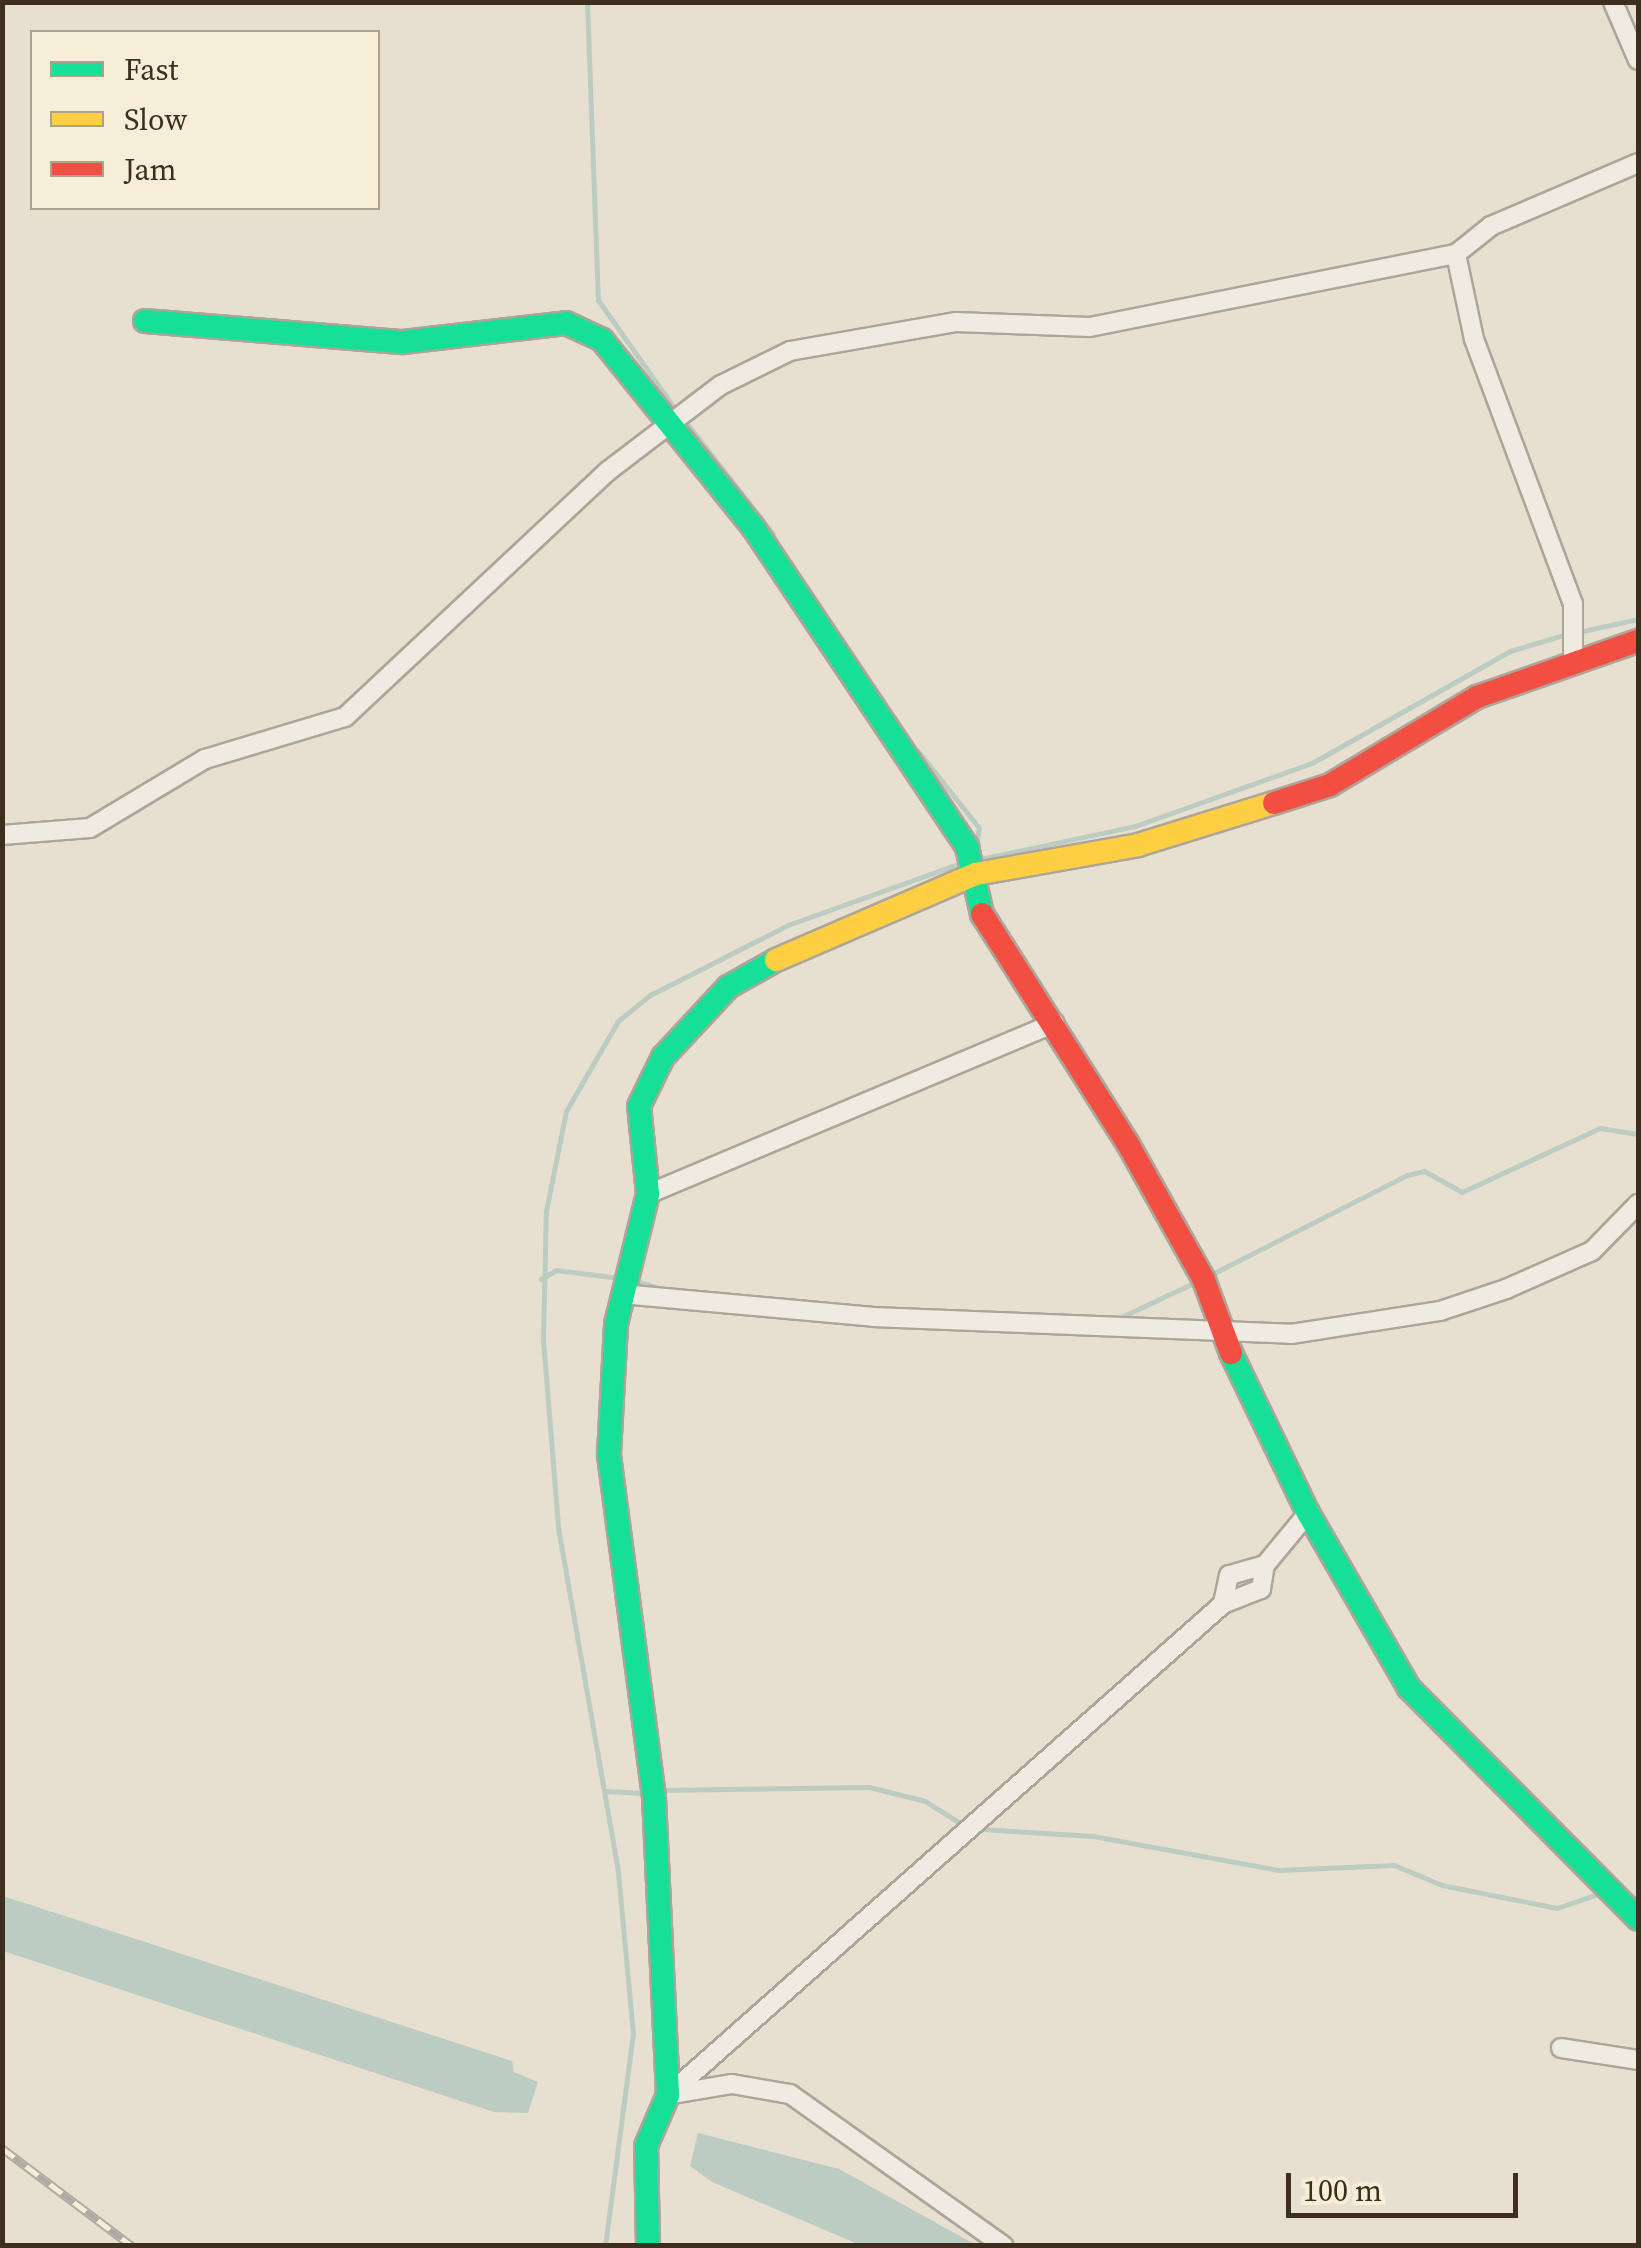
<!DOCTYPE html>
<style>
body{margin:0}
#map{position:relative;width:1641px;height:2248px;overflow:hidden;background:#e7e0d1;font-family:"Source Serif 4",serif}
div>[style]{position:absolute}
.water>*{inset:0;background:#bcccc2}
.stream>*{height:5px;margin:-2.5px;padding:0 2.5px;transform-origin:2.5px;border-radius:2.5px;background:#bcccc2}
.roads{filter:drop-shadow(2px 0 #ada599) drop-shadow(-2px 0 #ada599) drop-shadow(0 2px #ada599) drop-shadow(0 -2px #ada599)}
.street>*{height:18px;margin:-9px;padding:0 9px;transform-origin:9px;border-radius:9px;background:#efebe3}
.fast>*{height:22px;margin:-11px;padding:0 11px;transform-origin:11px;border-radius:11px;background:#16e098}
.slow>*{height:22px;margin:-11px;padding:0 11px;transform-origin:11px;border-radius:11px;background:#ffcf43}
.jam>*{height:22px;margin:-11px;padding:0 11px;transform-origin:11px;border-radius:11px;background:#f24e42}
.rail>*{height:9px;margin-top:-4.5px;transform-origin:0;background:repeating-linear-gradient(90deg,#f7eed8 0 15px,#afaaa2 0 30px);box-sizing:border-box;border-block:2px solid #afaaa2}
span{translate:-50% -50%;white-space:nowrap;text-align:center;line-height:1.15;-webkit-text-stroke:9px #f7eed8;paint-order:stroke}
.frame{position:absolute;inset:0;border:5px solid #3d2e20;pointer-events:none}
.legend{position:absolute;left:30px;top:30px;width:350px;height:180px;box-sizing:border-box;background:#f7eed8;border:2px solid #ada18e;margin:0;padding:12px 18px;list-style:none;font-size:30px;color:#3d2e20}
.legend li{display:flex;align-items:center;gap:20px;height:50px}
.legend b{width:50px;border:2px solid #ada18e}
.scale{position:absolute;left:1286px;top:2173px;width:232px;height:45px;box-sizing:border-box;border:5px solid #3d2e20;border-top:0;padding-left:12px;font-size:30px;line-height:35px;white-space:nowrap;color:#3d2e20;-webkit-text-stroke:8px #f7eed8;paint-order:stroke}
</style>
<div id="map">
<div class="water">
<i style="clip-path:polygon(3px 1896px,512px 2061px,514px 2072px,538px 2082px,528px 2113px,494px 2112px,3px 1951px)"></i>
<i style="clip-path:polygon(698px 2133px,839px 2169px,976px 2245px,860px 2245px,712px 2182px,690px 2166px)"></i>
</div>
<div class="stream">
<i style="left:587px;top:2px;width:298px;rotate:87.9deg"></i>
<i style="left:598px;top:300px;width:137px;rotate:54.8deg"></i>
<i style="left:685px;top:421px;width:143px;rotate:52.1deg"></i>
<i style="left:1578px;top:632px;width:61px;rotate:-12.2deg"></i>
<i style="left:918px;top:751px;width:98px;rotate:51.6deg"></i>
<i style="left:979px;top:828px;width:15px;rotate:101deg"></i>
<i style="left:980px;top:859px;width:158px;rotate:-12deg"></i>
<i style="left:1135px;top:826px;width:188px;rotate:-19.6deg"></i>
<i style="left:1312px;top:763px;width:227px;rotate:-29.5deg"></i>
<i style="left:1510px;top:651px;width:59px;rotate:-16.6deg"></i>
<i style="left:1208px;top:1276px;width:223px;rotate:-26.9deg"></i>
<i style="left:1407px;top:1175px;width:17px;rotate:-13deg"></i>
<i style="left:1424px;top:1171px;width:43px;rotate:28.9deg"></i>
<i style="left:1462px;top:1192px;width:152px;rotate:-24.9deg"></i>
<i style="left:1600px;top:1128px;width:38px;rotate:9deg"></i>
<i style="left:541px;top:1279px;width:17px;rotate:-31deg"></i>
<i style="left:556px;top:1270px;width:64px;rotate:7.2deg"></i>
<i style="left:636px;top:1281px;width:39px;rotate:17deg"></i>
<i style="left:1117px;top:1319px;width:87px;rotate:-25.1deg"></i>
<i style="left:661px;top:1790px;width:208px;rotate:-0.8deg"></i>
<i style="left:869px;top:1787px;width:58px;rotate:14deg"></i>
<i style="left:925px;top:1801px;width:41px;rotate:32.2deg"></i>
<i style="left:606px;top:1791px;width:37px;rotate:3deg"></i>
<i style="left:981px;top:1829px;width:112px;rotate:3.6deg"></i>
<i style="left:1093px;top:1836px;width:189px;rotate:10.4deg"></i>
<i style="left:1279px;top:1870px;width:115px;rotate:-2.5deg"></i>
<i style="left:1394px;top:1865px;width:52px;rotate:22.6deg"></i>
<i style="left:1442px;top:1885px;width:117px;rotate:11.3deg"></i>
<i style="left:1557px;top:1908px;width:46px;rotate:-18.8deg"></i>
<i style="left:605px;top:2246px;width:214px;rotate:-82.5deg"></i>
<i style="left:633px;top:2034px;width:164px;rotate:-95.3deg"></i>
<i style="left:618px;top:1871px;width:350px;rotate:-99.9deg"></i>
<i style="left:558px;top:1526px;width:188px;rotate:-94.6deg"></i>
<i style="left:543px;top:1339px;width:128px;rotate:-88.7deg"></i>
<i style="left:546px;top:1211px;width:102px;rotate:-78.7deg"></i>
<i style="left:566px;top:1111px;width:104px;rotate:-60deg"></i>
<i style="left:618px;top:1021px;width:41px;rotate:-39.1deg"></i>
<i style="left:650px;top:995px;width:155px;rotate:-26.9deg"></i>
<i style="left:788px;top:925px;width:187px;rotate:-19.7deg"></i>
</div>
<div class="roads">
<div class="street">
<i style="left:1613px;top:2px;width:63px;rotate:66.7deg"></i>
<i style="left:1573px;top:661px;width:57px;rotate:-90deg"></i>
<i style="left:1573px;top:604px;width:283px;rotate:-110.5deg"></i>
<i style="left:1474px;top:339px;width:87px;rotate:-102deg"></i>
<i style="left:1456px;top:254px;width:45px;rotate:-38.7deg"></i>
<i style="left:1491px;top:226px;width:160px;rotate:-23.2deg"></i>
<i style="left:2px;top:835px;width:88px;rotate:-4.5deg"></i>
<i style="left:90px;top:828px;width:134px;rotate:-31deg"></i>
<i style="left:205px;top:759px;width:146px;rotate:-16.7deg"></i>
<i style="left:345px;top:717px;width:360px;rotate:-43.1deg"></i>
<i style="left:608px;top:471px;width:142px;rotate:-37.3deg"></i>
<i style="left:721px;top:385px;width:77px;rotate:-26.2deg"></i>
<i style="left:790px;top:351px;width:169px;rotate:-9.9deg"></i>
<i style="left:956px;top:322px;width:134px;rotate:2.1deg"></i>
<i style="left:1090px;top:327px;width:373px;rotate:-11.3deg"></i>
<i style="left:648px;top:1194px;width:441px;rotate:-22.8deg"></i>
<i style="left:622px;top:1294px;width:252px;rotate:5.2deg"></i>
<i style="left:873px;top:1317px;width:418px;rotate:2.3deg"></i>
<i style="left:1291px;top:1334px;width:151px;rotate:-8.8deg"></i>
<i style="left:1440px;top:1311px;width:70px;rotate:-18.4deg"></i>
<i style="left:1506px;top:1289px;width:94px;rotate:-23.8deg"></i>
<i style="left:1592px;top:1251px;width:66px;rotate:-45.6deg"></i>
<i style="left:1265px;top:1565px;width:67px;rotate:-50.4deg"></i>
<i style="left:1561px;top:2048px;width:78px;rotate:8.9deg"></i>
<i style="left:673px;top:2094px;width:60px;rotate:-9.6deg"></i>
<i style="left:732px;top:2084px;width:59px;rotate:9.8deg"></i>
<i style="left:790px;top:2094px;width:262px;rotate:35.4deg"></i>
<i style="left:668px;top:2095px;width:741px;rotate:-41.5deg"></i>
<i style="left:1223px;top:1604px;width:41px;rotate:-21.5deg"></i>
<i style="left:1261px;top:1589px;width:24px;rotate:-81deg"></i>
<i style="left:1265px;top:1565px;width:37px;rotate:164deg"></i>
<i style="left:1229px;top:1575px;width:30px;rotate:102deg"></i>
</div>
<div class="fast">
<i style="left:145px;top:321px;width:259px;rotate:4.7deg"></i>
<i style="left:403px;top:342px;width:164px;rotate:-6.6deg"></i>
<i style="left:566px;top:323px;width:40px;rotate:25deg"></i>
<i style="left:602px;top:340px;width:240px;rotate:51.1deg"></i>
<i style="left:753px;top:527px;width:385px;rotate:56.2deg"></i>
<i style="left:967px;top:847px;width:69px;rotate:77.4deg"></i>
<i style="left:1231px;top:1353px;width:178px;rotate:64.3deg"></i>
<i style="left:1308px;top:1513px;width:202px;rotate:60deg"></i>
<i style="left:1409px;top:1688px;width:325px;rotate:45.2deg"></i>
<i style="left:648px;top:2246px;width:100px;rotate:-91.1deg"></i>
<i style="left:646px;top:2146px;width:56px;rotate:-66.7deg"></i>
<i style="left:668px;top:2095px;width:298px;rotate:-92.7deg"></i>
<i style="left:654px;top:1797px;width:346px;rotate:-97.5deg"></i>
<i style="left:609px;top:1454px;width:130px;rotate:-86.9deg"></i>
<i style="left:616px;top:1324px;width:134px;rotate:-76.2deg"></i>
<i style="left:648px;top:1194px;width:88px;rotate:-95.8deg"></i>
<i style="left:639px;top:1106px;width:55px;rotate:-63.9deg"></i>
<i style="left:663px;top:1057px;width:96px;rotate:-47.1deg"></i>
<i style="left:728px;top:987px;width:55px;rotate:-29.4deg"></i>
</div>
<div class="slow">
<i style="left:776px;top:960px;width:218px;rotate:-23.3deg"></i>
<i style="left:976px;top:874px;width:165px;rotate:-10.1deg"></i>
<i style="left:1138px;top:845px;width:142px;rotate:-17.2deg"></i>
</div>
<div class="jam">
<i style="left:1274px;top:803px;width:59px;rotate:-17.8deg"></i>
<i style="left:1330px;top:785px;width:171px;rotate:-30.9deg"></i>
<i style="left:1477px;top:697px;width:170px;rotate:-19.2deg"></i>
<i style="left:982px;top:914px;width:272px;rotate:57.6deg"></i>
<i style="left:1128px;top:1144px;width:156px;rotate:60.8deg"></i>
<i style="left:1204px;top:1280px;width:78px;rotate:69.7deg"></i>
</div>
</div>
<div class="rail">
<i style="left:2px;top:2148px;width:163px;rotate:37deg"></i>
</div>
<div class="frame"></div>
<ul class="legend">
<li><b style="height:12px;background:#16e098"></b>Fast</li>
<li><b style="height:12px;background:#ffcf43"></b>Slow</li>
<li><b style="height:12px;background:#f24e42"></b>Jam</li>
</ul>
<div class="scale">100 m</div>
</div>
